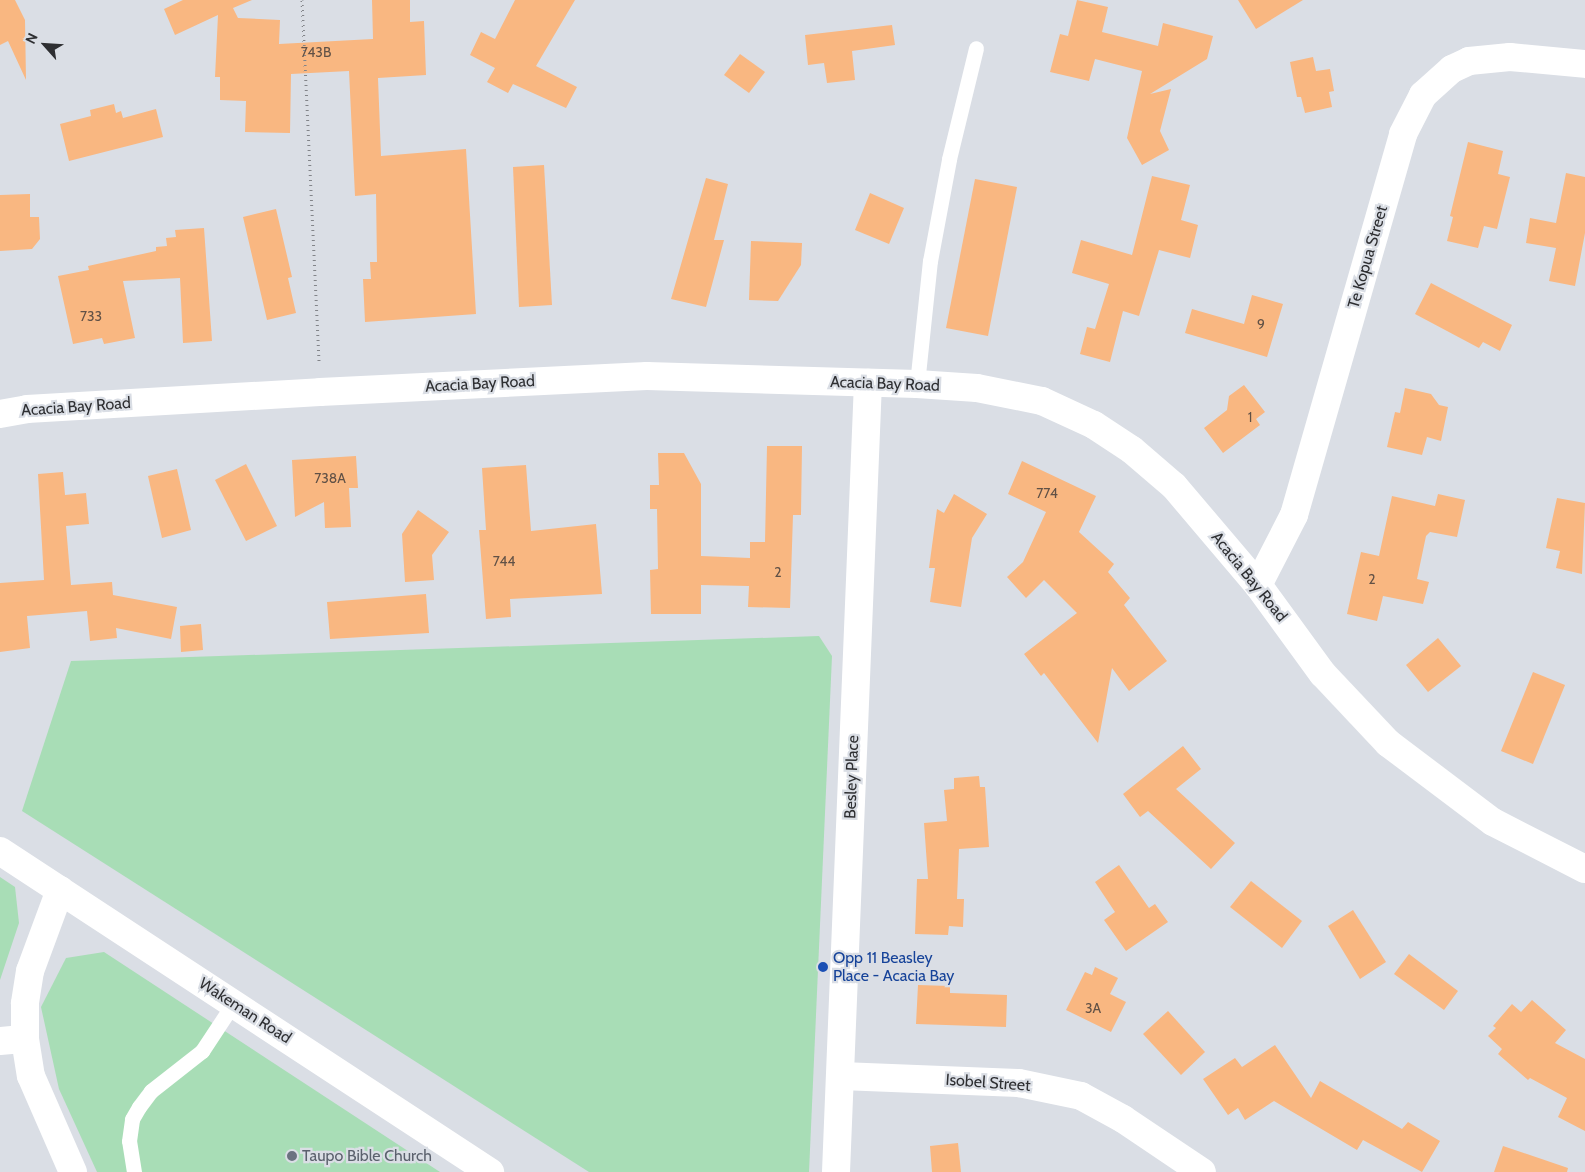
<!DOCTYPE html>
<style>
body{margin:0}
#map{position:relative;width:1585px;height:1172px;overflow:hidden;background:#dadee5;font-family:Cabin,sans-serif}
div>[style]{position:absolute}
.green>*{inset:0;background:#a8ddb6}
.building>*{inset:0;background:#f9b781}
.path>*{height:3px;margin-top:-1.5px;transform-origin:0;background:repeating-linear-gradient(90deg,#828489 0 1px,transparent 0 5px)}
.service>*{height:15px;margin:-7.5px;padding:0 7.5px;transform-origin:7.5px;border-radius:7.5px;background:#fff}
.minor>*{height:28px;margin:-14px;padding:0 14px;transform-origin:14px;border-radius:14px;background:#fff}
.dots>*{width:14px;height:14px;translate:-50% -50%;box-sizing:border-box;border:2px solid #dadee5;border-radius:50%}
span{translate:-50% -50%;white-space:nowrap;text-align:center;line-height:1.15;-webkit-text-stroke:4.5px #dadee5;paint-order:stroke}
.number-label{font-size:14px;color:#615146}
.number-label span{-webkit-text-stroke-width:0}
.street-label{font-size:16px;color:#2e2f32}
.transit-label{font-size:16px;color:#164399}
.left{translate:0 -50%;text-align:left}
.worship-label{font-size:16px;color:#5b616d}
.north{position:absolute;left:20px;top:20px;width:50px;height:50px;-webkit-text-stroke:4px #dadee5;paint-order:stroke;rotate:296deg;font-size:14px;font-weight:700;line-height:20px;text-align:center;color:#2e2f32}
.north::after{content:'';display:block;margin:auto;width:18px;height:22px;background:#2e2f32;clip-path:polygon(50% 0,100% 100%,50% 72%,0 100%)}
</style>
<div id="map">
<div class="green">
<i style="clip-path:polygon(819px 636px,832px 656px,809px 1172px,589px 1172px,22px 811px,71px 661px)"></i>
<i style="clip-path:polygon(0 877px,15px 887px,19px 923px,0 980px)"></i>
<i style="clip-path:polygon(104px 952px,440px 1172px,97px 1172px,59px 1089px,41px 1007px,66px 958px)"></i>
</div>
<div class="building">
<i style="clip-path:polygon(0 0,15px 0,25px 20px,26px 80px,8px 41px,0 45px)"></i>
<i style="clip-path:polygon(183px 0,252px 0,233px 8px,238px 18px,280px 20px,279px 44px,373px 39px,372px 0,410px 0,410px 22px,424px 21px,426px 75px,378px 78px,381px 156px,466px 149px,476px 314px,365px 322px,363px 279px,371px 279px,370px 262px,377px 262px,376px 194px,355px 196px,349px 71px,291px 74px,290px 133px,245px 132px,246px 101px,220px 100px,220px 77px,215px 77px,218px 15px,175px 35px,164px 9px)"></i>
<i style="clip-path:polygon(515px 0,575px 0,536px 66px,577px 87px,566px 108px,513px 84px,508px 93px,487px 82px,495px 68px,470px 55px,481px 32px,495px 39px)"></i>
<i style="clip-path:polygon(1077px 0,1108px 7px,1102px 32px,1158px 46px,1163px 23px,1213px 36px,1207px 59px,1150px 94px,1171px 89px,1160px 131px,1169px 150px,1142px 165px,1127px 138px,1142px 71px,1095px 59px,1089px 81px,1050px 72px,1060px 34px,1068px 36px)"></i>
<i style="clip-path:polygon(1238px 0,1303px 0,1256px 29px)"></i>
<i style="clip-path:polygon(892px 25px,895px 45px,852px 51px,855px 80px,827px 83px,824px 63px,808px 65px,805px 35px)"></i>
<i style="clip-path:polygon(740px 54px,765px 72px,749px 93px,724px 75px)"></i>
<i style="clip-path:polygon(1313px 57px,1316px 71px,1330px 69px,1334px 91px,1329px 92px,1332px 107px,1305px 113px,1301px 97px,1297px 97px,1290px 62px)"></i>
<i style="clip-path:polygon(114px 104px,116px 113px,121px 111px,123px 118px,156px 109px,163px 137px,69px 161px,60px 124px,91px 116px,90px 110px)"></i>
<i style="clip-path:polygon(1468px 142px,1503px 151px,1498px 174px,1510px 177px,1497px 229px,1484px 226px,1478px 248px,1447px 241px,1453px 217px,1450px 216px)"></i>
<i style="clip-path:polygon(544px 165px,552px 305px,519px 307px,513px 167px)"></i>
<i style="clip-path:polygon(1566px 173px,1585px 177px,1585px 233px,1575px 286px,1549px 281px,1556px 248px,1526px 243px,1530px 218px,1556px 223px)"></i>
<i style="clip-path:polygon(1152px 176px,1190px 185px,1181px 220px,1198px 225px,1190px 258px,1159px 250px,1139px 316px,1123px 311px,1110px 362px,1080px 354px,1087px 327px,1095px 329px,1109px 284px,1072px 273px,1081px 240px,1132px 255px)"></i>
<i style="clip-path:polygon(706px 178px,728px 184px,714px 240px,724px 240px,706px 307px,671px 299px)"></i>
<i style="clip-path:polygon(975px 179px,1017px 187px,988px 336px,946px 328px)"></i>
<i style="clip-path:polygon(870px 193px,904px 208px,889px 244px,855px 230px)"></i>
<i style="clip-path:polygon(30px 194px,30px 217px,39px 217px,40px 239px,32px 249px,0 251px,0 195px)"></i>
<i style="clip-path:polygon(276px 209px,292px 277px,288px 278px,296px 313px,267px 320px,243px 217px)"></i>
<i style="clip-path:polygon(204px 228px,212px 341px,183px 343px,180px 278px,123px 281px,135px 338px,104px 344px,102px 338px,73px 344px,58px 276px,89px 270px,88px 266px,156px 251px,156px 247px,167px 246px,166px 238px,176px 237px,175px 230px)"></i>
<i style="clip-path:polygon(751px 241px,802px 243px,801px 265px,778px 301px,749px 300px)"></i>
<i style="clip-path:polygon(1431px 283px,1512px 325px,1500px 351px,1483px 342px,1479px 348px,1415px 314px)"></i>
<i style="clip-path:polygon(1252px 295px,1283px 304px,1267px 357px,1185px 333px,1192px 309px,1244px 324px)"></i>
<i style="clip-path:polygon(1244px 385px,1265px 412px,1256px 419px,1260px 425px,1223px 453px,1204px 428px,1227px 410px,1229px 396px)"></i>
<i style="clip-path:polygon(1405px 388px,1431px 394px,1439px 405px,1448px 407px,1441px 441px,1427px 437px,1422px 455px,1387px 447px,1395px 412px,1400px 413px)"></i>
<i style="clip-path:polygon(767px 446px,802px 446px,801px 515px,793px 515px,790px 608px,748px 607px,749px 586px,701px 585px,701px 614px,651px 614px,650px 570px,658px 569px,657px 509px,650px 509px,650px 485px,659px 485px,658px 453px,684px 453px,701px 484px,701px 556px,750px 558px,750px 542px,765px 542px)"></i>
<i style="clip-path:polygon(356px 456px,358px 488px,349px 488px,351px 527px,325px 528px,324px 502px,295px 517px,292px 460px)"></i>
<i style="clip-path:polygon(1022px 461px,1096px 496px,1079px 532px,1114px 564px,1108px 572px,1130px 598px,1124px 605px,1167px 661px,1129px 691px,1112px 668px,1098px 743px,1044px 673px,1041px 676px,1024px 654px,1077px 613px,1044px 580px,1026px 598px,1007px 577px,1023px 562px,1046px 512px,1008px 494px)"></i>
<i style="clip-path:polygon(246px 464px,277px 526px,246px 541px,215px 480px)"></i>
<i style="clip-path:polygon(526px 465px,531px 531px,596px 524px,602px 594px,510px 599px,511px 617px,486px 619px,479px 530px,486px 530px,482px 468px)"></i>
<i style="clip-path:polygon(177px 469px,191px 530px,162px 538px,148px 476px)"></i>
<i style="clip-path:polygon(63px 472px,65px 495px,86px 493px,89px 524px,66px 526px,71px 585px,112px 582px,113px 595px,177px 607px,171px 639px,116px 628px,117px 638px,90px 641px,87px 611px,27px 616px,30px 648px,0 652px,0 583px,44px 580px,38px 474px)"></i>
<i style="clip-path:polygon(954px 494px,987px 514px,972px 538px,961px 607px,930px 602px,935px 568px,929px 568px,937px 509px,944px 513px)"></i>
<i style="clip-path:polygon(1438px 494px,1465px 500px,1457px 537px,1430px 532px,1426px 536px,1417px 579px,1429px 582px,1423px 604px,1383px 596px,1377px 621px,1347px 614px,1361px 552px,1379px 556px,1392px 496px,1435px 506px)"></i>
<i style="clip-path:polygon(1557px 498px,1585px 503px,1582px 574px,1556px 568px,1560px 551px,1546px 548px)"></i>
<i style="clip-path:polygon(418px 510px,449px 532px,432px 555px,434px 580px,405px 582px,402px 534px)"></i>
<i style="clip-path:polygon(426px 594px,429px 633px,330px 639px,327px 602px)"></i>
<i style="clip-path:polygon(201px 624px,203px 650px,181px 652px,180px 626px)"></i>
<i style="clip-path:polygon(1438px 638px,1461px 666px,1428px 692px,1406px 665px)"></i>
<i style="clip-path:polygon(1533px 672px,1565px 685px,1533px 764px,1501px 751px)"></i>
<i style="clip-path:polygon(1183px 746px,1201px 769px,1176px 789px,1235px 843px,1211px 869px,1148px 811px,1140px 817px,1123px 794px)"></i>
<i style="clip-path:polygon(979px 776px,980px 787px,985px 787px,989px 847px,959px 849px,957px 899px,964px 899px,963px 927px,949px 926px,948px 935px,915px 934px,917px 879px,928px 879px,924px 823px,947px 821px,944px 790px,954px 789px,954px 778px)"></i>
<i style="clip-path:polygon(1119px 865px,1149px 908px,1155px 904px,1168px 922px,1126px 951px,1104px 920px,1115px 912px,1095px 882px)"></i>
<i style="clip-path:polygon(1251px 881px,1302px 921px,1282px 948px,1230px 907px)"></i>
<i style="clip-path:polygon(1353px 910px,1386px 962px,1360px 979px,1328px 926px)"></i>
<i style="clip-path:polygon(1409px 954px,1458px 991px,1444px 1010px,1394px 974px)"></i>
<i style="clip-path:polygon(1095px 967px,1118px 978px,1110px 994px,1126px 1002px,1111px 1032px,1066px 1010px,1085px 972px,1092px 975px)"></i>
<i style="clip-path:polygon(918px 985px,950px 986px,950px 993px,1007px 995px,1006px 1027px,916px 1024px)"></i>
<i style="clip-path:polygon(1532px 1000px,1566px 1030px,1555px 1043px,1585px 1059px,1585px 1131px,1558px 1117px,1567px 1098px,1530px 1078px,1528px 1080px,1498px 1054px,1502px 1049px,1488px 1036px,1496px 1028px,1493px 1026px,1512px 1004px,1521px 1012px)"></i>
<i style="clip-path:polygon(1168px 1011px,1205px 1052px,1181px 1075px,1143px 1034px)"></i>
<i style="clip-path:polygon(1275px 1045px,1311px 1098px,1320px 1081px,1402px 1129px,1408px 1122px,1440px 1141px,1422px 1172px,1363px 1140px,1357px 1150px,1274px 1101px,1245px 1120px,1238px 1108px,1228px 1115px,1203px 1079px,1235px 1058px,1242px 1067px)"></i>
<i style="clip-path:polygon(958px 1143px,961px 1172px,932px 1172px,930px 1146px)"></i>
<i style="clip-path:polygon(1503px 1146px,1568px 1168px,1567px 1172px,1494px 1172px)"></i>
</div>
<div class="path">
<i style="left:302px;top:0;width:364px;rotate:87.3deg"></i>
</div>
<div class="service">
<i style="left:917px;top:384px;width:124px;rotate:-84deg"></i>
<i style="left:930px;top:261px;width:104px;rotate:-79.4deg"></i>
<i style="left:949px;top:159px;width:114px;rotate:-76.3deg"></i>
<i style="left:134px;top:1172px;width:31px;rotate:-99deg"></i>
<i style="left:129px;top:1141px;width:22px;rotate:-82deg"></i>
<i style="left:132px;top:1119px;width:14px;rotate:-60deg"></i>
<i style="left:139px;top:1107px;width:20px;rotate:-53deg"></i>
<i style="left:151px;top:1091px;width:65px;rotate:-38.1deg"></i>
<i style="left:202px;top:1051px;width:56px;rotate:-56.6deg"></i>
</div>
<div class="minor">
<i style="left:0;top:414px;width:27px;rotate:-10deg"></i>
<i style="left:27px;top:409px;width:293px;rotate:-3.3deg"></i>
<i style="left:320px;top:392px;width:327px;rotate:-2.8deg"></i>
<i style="left:647px;top:376px;width:270px;rotate:1.7deg"></i>
<i style="left:917px;top:384px;width:60px;rotate:3.8deg"></i>
<i style="left:977px;top:388px;width:66px;rotate:11.3deg"></i>
<i style="left:1042px;top:401px;width:57px;rotate:24.8deg"></i>
<i style="left:1094px;top:425px;width:45px;rotate:33.3deg"></i>
<i style="left:1132px;top:450px;width:55px;rotate:40.6deg"></i>
<i style="left:1174px;top:486px;width:130px;rotate:49.7deg"></i>
<i style="left:1258px;top:585px;width:110px;rotate:53.9deg"></i>
<i style="left:1323px;top:674px;width:95px;rotate:46.7deg"></i>
<i style="left:1388px;top:743px;width:131px;rotate:37deg"></i>
<i style="left:1493px;top:822px;width:103px;rotate:27.1deg"></i>
<i style="left:1258px;top:585px;width:79px;rotate:-62.8deg"></i>
<i style="left:1294px;top:515px;width:396px;rotate:-74deg"></i>
<i style="left:1403px;top:134px;width:44px;rotate:-62.9deg"></i>
<i style="left:1423px;top:95px;width:39px;rotate:-42deg"></i>
<i style="left:1452px;top:69px;width:19px;rotate:-25deg"></i>
<i style="left:1469px;top:61px;width:41px;rotate:-5.6deg"></i>
<i style="left:1510px;top:57px;width:75px;rotate:5.3deg"></i>
<i style="left:0;top:851px;width:586px;rotate:33.23deg"></i>
<i style="left:60px;top:890px;width:86px;rotate:110.3deg"></i>
<i style="left:30px;top:971px;width:33px;rotate:99deg"></i>
<i style="left:25px;top:1004px;width:35px;rotate:90deg"></i>
<i style="left:25px;top:1039px;width:37px;rotate:81deg"></i>
<i style="left:31px;top:1076px;width:105px;rotate:66.4deg"></i>
<i style="left:0;top:1041px;width:25px;rotate:-5deg"></i>
<i style="left:841px;top:1076px;width:178px;rotate:2.3deg"></i>
<i style="left:1019px;top:1083px;width:63px;rotate:11.8deg"></i>
<i style="left:1081px;top:1096px;width:48px;rotate:28.7deg"></i>
<i style="left:1123px;top:1119px;width:95px;rotate:33.9deg"></i>
<i style="left:836px;top:1172px;width:790px;rotate:-87.68deg"></i>
</div>
<div class="dots">
<i style="left:823px;top:967px;background:#1a4fb4"></i>
<i style="left:292px;top:1156px;background:#6b7280"></i>
</div>
<div class="number-label">
<span style="left:316px;top:52px">743B</span>
<span style="left:91px;top:316px">733</span>
<span style="left:1261px;top:324px">9</span>
<span style="left:1250px;top:417px">1</span>
<span style="left:330px;top:478px">738A</span>
<span style="left:1047px;top:493px">774</span>
<span style="left:504px;top:561px">744</span>
<span style="left:778px;top:572px">2</span>
<span style="left:1372px;top:579px">2</span>
<span style="left:1093px;top:1008px">3A</span>
</div>
<div class="street-label">
<span style="left:1368px;top:257px;rotate:-74deg">Te Kopua Street</span>
<span style="left:480px;top:384px;rotate:-3deg">Acacia Bay Road</span>
<span style="left:885px;top:384px;rotate:2deg">Acacia Bay Road</span>
<span style="left:76px;top:407px;rotate:-4deg">Acacia Bay Road</span>
<span style="left:1249px;top:577px;rotate:51deg">Acacia Bay Road</span>
<span style="left:852px;top:777px;rotate:-88deg">Besley Place</span>
<span style="left:245px;top:1011px;rotate:33deg">Wakeman Road</span>
<span style="left:988px;top:1083px;rotate:4deg">Isobel Street</span>
</div>
<div class="transit-label">
<span class="left" style="left:833px;top:967px">Opp 11 Beasley<br>Place - Acacia Bay</span>
</div>
<div class="worship-label">
<span class="left" style="left:302px;top:1156px">Taupo Bible Church</span>
</div>
<div class="north">N</div>
</div>
